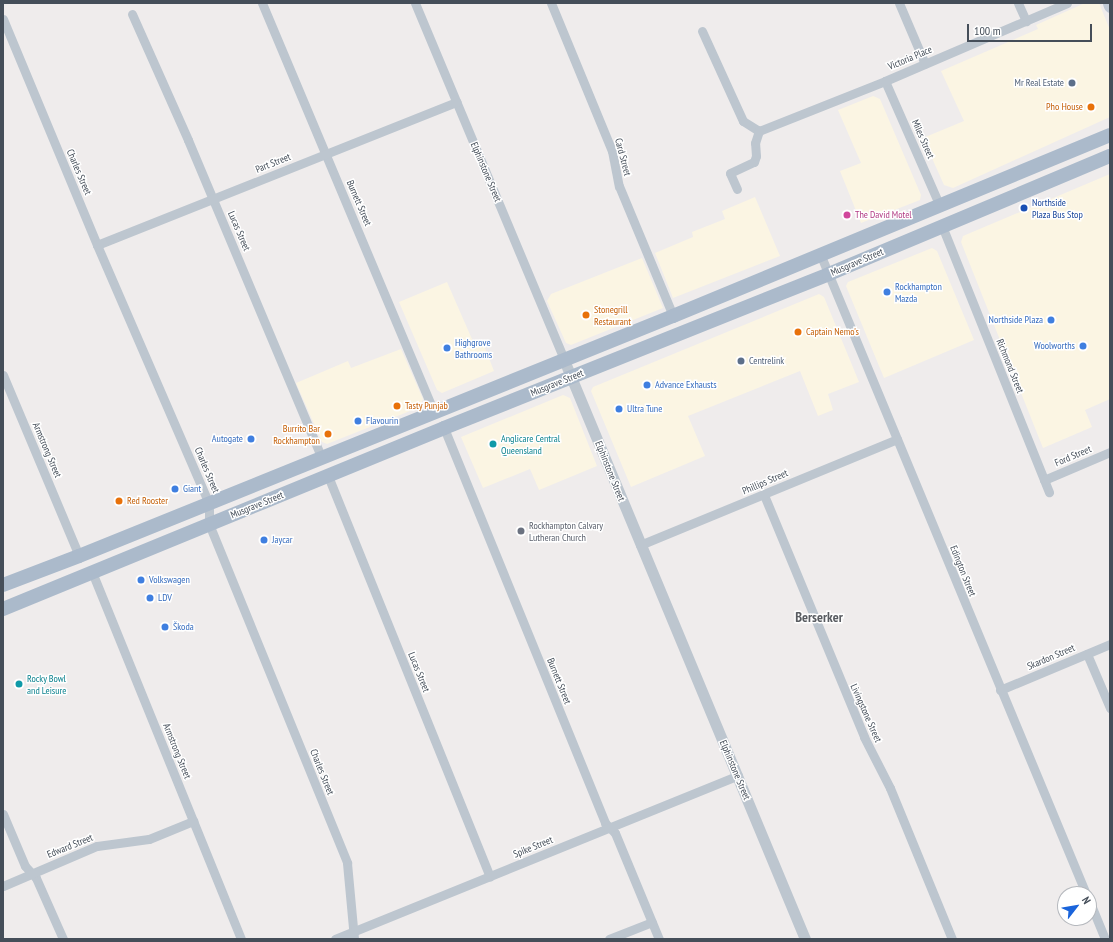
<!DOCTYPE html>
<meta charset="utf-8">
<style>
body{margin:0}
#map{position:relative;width:1113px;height:942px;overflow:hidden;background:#efecec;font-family:"PT Sans Narrow",sans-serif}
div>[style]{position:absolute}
.commercial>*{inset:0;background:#fbf5e3}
.minor>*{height:9px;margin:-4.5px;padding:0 4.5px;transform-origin:4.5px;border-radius:4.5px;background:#bdc6cf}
.tertiary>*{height:11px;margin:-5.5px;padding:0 5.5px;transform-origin:5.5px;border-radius:5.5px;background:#bdc6cf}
.secondary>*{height:13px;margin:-6.5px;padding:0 6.5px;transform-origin:6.5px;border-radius:6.5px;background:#bec8d5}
.primary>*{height:14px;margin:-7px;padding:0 7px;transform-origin:7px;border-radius:7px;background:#abbacb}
.dots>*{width:11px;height:11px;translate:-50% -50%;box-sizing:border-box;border:2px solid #fff;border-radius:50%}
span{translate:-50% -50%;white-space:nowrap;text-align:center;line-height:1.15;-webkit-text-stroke:3px #fff;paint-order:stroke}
.street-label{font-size:10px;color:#454e59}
.service-label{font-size:10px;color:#4e5e75}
.right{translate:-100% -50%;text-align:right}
.left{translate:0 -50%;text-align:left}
.food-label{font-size:10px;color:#c56008}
.transit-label{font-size:10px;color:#164399}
.hotel-label{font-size:10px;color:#b23c85}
.shop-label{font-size:10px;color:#366cbe}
.culture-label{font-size:10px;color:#0d838f}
.worship-label{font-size:10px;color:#5b616d}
.district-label{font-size:14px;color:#595c61;font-weight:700}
.frame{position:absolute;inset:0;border:4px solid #454e59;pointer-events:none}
.north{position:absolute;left:1057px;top:886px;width:40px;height:40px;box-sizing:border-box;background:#fff;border:1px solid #b5b8bd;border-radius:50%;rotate:59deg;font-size:11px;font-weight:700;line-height:16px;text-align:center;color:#454e59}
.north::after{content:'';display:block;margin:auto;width:14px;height:18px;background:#1a64db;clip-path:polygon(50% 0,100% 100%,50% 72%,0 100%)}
.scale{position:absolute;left:967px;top:24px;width:125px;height:18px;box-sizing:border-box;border:2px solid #454e59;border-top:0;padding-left:5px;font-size:12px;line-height:14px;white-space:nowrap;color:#454e59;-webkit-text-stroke:3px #fff;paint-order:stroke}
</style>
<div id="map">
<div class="commercial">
<i style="clip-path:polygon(1085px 3px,1099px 3px,1110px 30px,1110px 117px,953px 188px,944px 185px,923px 138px,964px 121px,941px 71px,1038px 29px,1036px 25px)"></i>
<i style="clip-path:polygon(873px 96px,880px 99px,921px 195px,920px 200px,861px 223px,840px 171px,861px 163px,838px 110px)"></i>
<i style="clip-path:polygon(1110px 174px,1110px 399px,1085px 410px,1092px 427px,1043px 448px,961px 242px,963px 236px)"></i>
<i style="clip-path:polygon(755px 197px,780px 256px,673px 298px,655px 253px,693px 237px,692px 232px,725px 219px,722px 211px)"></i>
<i style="clip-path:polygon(932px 248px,937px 251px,974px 340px,884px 378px,846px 286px,848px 282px)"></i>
<i style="clip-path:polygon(642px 258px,663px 308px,571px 345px,566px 343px,547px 301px,551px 294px)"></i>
<i style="clip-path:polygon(447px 282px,475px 346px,483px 343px,494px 371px,442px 393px,437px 390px,399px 302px)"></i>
<i style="clip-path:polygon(819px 294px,824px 297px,859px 382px,828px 394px,833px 410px,818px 416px,800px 371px,688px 416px,705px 456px,631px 487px,591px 391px,593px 387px)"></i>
<i style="clip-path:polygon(401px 349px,423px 399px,420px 407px,327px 444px,322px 442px,296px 383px,348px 361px,351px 368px)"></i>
<i style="clip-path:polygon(563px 395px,570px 398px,597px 466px,539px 490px,530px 469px,483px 488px,461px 437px)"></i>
</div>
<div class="minor">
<i style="left:262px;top:3px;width:445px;rotate:67.2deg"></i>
<i style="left:415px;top:3px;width:387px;rotate:67.3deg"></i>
<i style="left:551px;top:3px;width:160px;rotate:67.6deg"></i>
<i style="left:612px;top:151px;width:36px;rotate:79deg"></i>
<i style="left:619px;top:186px;width:141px;rotate:67.4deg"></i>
<i style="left:899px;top:3px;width:66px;rotate:66.9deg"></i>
<i style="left:1018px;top:3px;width:20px;rotate:66deg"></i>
<i style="left:132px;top:14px;width:138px;rotate:66deg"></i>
<i style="left:188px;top:140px;width:345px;rotate:67.2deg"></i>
<i style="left:3px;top:19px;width:245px;rotate:67.4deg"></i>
<i style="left:97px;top:245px;width:282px;rotate:66.6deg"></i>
<i style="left:209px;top:504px;width:20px;rotate:90deg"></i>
<i style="left:209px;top:524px;width:366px;rotate:67.8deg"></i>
<i style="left:347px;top:863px;width:76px;rotate:84.7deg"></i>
<i style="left:702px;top:31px;width:99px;rotate:65.5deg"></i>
<i style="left:743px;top:121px;width:19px;rotate:32deg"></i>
<i style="left:885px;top:81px;width:137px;rotate:66.3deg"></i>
<i style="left:759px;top:131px;width:136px;rotate:-21.6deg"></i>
<i style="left:885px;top:81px;width:198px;rotate:-23.2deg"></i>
<i style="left:737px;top:189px;width:17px;rotate:-114deg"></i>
<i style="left:730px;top:173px;width:26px;rotate:-25deg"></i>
<i style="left:754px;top:162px;width:6px;rotate:-72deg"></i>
<i style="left:756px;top:156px;width:13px;rotate:-94deg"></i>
<i style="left:755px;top:143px;width:13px;rotate:-72deg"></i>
<i style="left:942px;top:226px;width:287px;rotate:68.1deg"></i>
<i style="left:97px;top:245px;width:387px;rotate:-21.7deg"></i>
<i style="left:821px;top:256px;width:691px;rotate:67.44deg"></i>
<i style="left:3px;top:375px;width:196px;rotate:67.2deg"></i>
<i style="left:444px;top:428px;width:427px;rotate:67.8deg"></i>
<i style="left:605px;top:823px;width:14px;rotate:45deg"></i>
<i style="left:615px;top:833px;width:115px;rotate:67.5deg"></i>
<i style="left:328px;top:476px;width:432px;rotate:68deg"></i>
<i style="left:1044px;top:480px;width:72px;rotate:-23deg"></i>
<i style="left:764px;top:495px;width:262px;rotate:67.5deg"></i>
<i style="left:864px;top:737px;width:57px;rotate:63deg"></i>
<i style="left:890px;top:788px;width:163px;rotate:67.7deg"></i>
<i style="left:640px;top:545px;width:278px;rotate:-22.4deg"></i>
<i style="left:92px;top:572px;width:396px;rotate:67.9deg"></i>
<i style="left:1087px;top:654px;width:59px;rotate:66.9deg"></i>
<i style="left:1000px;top:690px;width:119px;rotate:-22.7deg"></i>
<i style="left:3px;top:814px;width:56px;rotate:67.1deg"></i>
<i style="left:25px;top:866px;width:16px;rotate:47deg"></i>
<i style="left:36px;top:878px;width:67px;rotate:66.1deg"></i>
<i style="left:3px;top:886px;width:102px;rotate:-23.1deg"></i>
<i style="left:97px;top:846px;width:52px;rotate:-7.7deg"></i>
<i style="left:149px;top:839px;width:48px;rotate:-22.2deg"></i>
<i style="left:1089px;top:900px;width:42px;rotate:67.7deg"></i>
<i style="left:335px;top:939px;width:435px;rotate:-22.1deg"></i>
<i style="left:609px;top:939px;width:46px;rotate:-21.6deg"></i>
</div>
<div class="tertiary">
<i style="left:564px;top:360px;width:627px;rotate:67.4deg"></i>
</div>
<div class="secondary">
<i style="left:1109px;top:3px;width:3px;rotate:72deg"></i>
</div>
<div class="primary">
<i style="left:3px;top:585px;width:81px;rotate:-20.9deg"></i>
<i style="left:79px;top:556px;width:641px;rotate:-22deg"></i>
<i style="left:673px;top:316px;width:473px;rotate:-22.5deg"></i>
<i style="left:3px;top:609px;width:477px;rotate:-22.3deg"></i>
<i style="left:444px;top:428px;width:415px;rotate:-21.8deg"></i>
<i style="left:829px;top:274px;width:305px;rotate:-22.8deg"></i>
</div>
<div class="dots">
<i style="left:1072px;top:83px;background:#5c6f8a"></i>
<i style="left:1091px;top:107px;background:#e8710a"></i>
<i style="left:1024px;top:208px;background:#1a4fb4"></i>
<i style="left:847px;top:215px;background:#d1479c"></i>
<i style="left:887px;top:292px;background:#3f7fe0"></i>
<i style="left:586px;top:315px;background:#e8710a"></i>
<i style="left:1051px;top:320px;background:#3f7fe0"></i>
<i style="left:798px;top:332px;background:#e8710a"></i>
<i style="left:1083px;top:346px;background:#3f7fe0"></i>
<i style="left:447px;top:348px;background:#3f7fe0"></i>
<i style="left:741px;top:361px;background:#5c6f8a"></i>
<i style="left:647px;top:385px;background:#3f7fe0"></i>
<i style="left:397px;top:406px;background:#e8710a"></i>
<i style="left:619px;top:409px;background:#3f7fe0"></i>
<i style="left:358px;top:421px;background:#3f7fe0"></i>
<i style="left:328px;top:434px;background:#e8710a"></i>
<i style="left:251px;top:439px;background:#3f7fe0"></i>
<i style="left:493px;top:444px;background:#0f9aa8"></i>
<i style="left:175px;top:489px;background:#3f7fe0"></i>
<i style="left:119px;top:501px;background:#e8710a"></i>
<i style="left:521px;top:531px;background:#6b7280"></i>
<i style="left:264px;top:540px;background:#3f7fe0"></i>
<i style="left:141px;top:580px;background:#3f7fe0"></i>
<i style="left:150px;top:598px;background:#3f7fe0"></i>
<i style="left:165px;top:627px;background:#3f7fe0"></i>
<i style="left:19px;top:684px;background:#0f9aa8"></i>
</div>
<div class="street-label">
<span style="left:910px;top:58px;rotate:-23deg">Victoria Place</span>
<span style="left:923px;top:139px;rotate:66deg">Miles Street</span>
<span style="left:623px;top:157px;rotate:75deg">Card Street</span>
<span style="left:273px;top:163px;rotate:-22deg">Part Street</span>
<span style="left:79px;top:172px;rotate:67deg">Charles Street</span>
<span style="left:486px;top:172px;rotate:67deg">Elphinstone Street</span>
<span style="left:359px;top:203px;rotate:67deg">Burnett Street</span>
<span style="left:239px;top:231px;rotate:67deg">Lucas Street</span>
<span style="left:857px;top:262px;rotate:-23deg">Musgrave Street</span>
<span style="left:1010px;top:366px;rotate:68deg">Richmond Street</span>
<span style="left:557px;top:383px;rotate:-22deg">Musgrave Street</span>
<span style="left:47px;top:450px;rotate:67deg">Armstrong Street</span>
<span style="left:1073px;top:456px;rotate:-23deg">Ford Street</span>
<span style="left:207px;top:470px;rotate:67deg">Charles Street</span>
<span style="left:610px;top:471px;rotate:68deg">Elphinstone Street</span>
<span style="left:765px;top:482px;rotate:-23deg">Phillips Street</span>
<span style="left:257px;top:505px;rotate:-22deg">Musgrave Street</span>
<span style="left:963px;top:571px;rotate:68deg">Edington Street</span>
<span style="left:1051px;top:657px;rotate:-23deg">Skardon Street</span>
<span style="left:419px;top:672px;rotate:68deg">Lucas Street</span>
<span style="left:559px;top:681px;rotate:68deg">Burnett Street</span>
<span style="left:866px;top:713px;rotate:66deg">Livingstone Street</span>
<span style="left:177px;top:751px;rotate:68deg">Armstrong Street</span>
<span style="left:735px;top:770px;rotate:67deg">Elphinstone Street</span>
<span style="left:322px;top:772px;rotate:68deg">Charles Street</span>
<span style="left:70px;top:846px;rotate:-22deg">Edward Street</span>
<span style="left:533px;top:847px;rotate:-22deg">Spike Street</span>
</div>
<div class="service-label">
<span class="right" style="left:1064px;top:83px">Mr Real Estate</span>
<span class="left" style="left:749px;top:361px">Centrelink</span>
</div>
<div class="food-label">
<span class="right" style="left:1083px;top:107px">Pho House</span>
<span class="left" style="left:594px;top:315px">Stonegrill<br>Restaurant</span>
<span class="left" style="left:806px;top:332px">Captain Nemo's</span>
<span class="left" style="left:405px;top:406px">Tasty Punjab</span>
<span class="right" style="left:320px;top:434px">Burrito Bar<br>Rockhampton</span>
<span class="left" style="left:127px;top:501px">Red Rooster</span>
</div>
<div class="transit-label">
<span class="left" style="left:1032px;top:208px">Northside<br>Plaza Bus Stop</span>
</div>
<div class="hotel-label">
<span class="left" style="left:855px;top:215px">The David Motel</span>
</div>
<div class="shop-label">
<span class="left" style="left:895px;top:292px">Rockhampton<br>Mazda</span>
<span class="right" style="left:1043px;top:320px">Northside Plaza</span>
<span class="left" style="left:455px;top:348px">Highgrove<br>Bathrooms</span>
<span class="right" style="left:1075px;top:346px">Woolworths</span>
<span class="left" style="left:655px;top:385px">Advance Exhausts</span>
<span class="left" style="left:627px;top:409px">Ultra Tune</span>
<span class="left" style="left:366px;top:421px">Flavourin</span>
<span class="right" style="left:243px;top:439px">Autogate</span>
<span class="left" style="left:183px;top:489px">Giant</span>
<span class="left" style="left:272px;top:540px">Jaycar</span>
<span class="left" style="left:149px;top:580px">Volkswagen</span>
<span class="left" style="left:158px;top:598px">LDV</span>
<span class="left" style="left:173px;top:627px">Škoda</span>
</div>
<div class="culture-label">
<span class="left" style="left:501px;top:444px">Anglicare Central<br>Queensland</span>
<span class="left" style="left:27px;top:684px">Rocky Bowl<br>and Leisure</span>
</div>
<div class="worship-label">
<span class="left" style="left:529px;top:531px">Rockhampton Calvary<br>Lutheran Church</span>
</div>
<div class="district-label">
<span style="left:819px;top:617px">Berserker</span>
</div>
<div class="frame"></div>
<div class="north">N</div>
<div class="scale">100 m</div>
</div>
